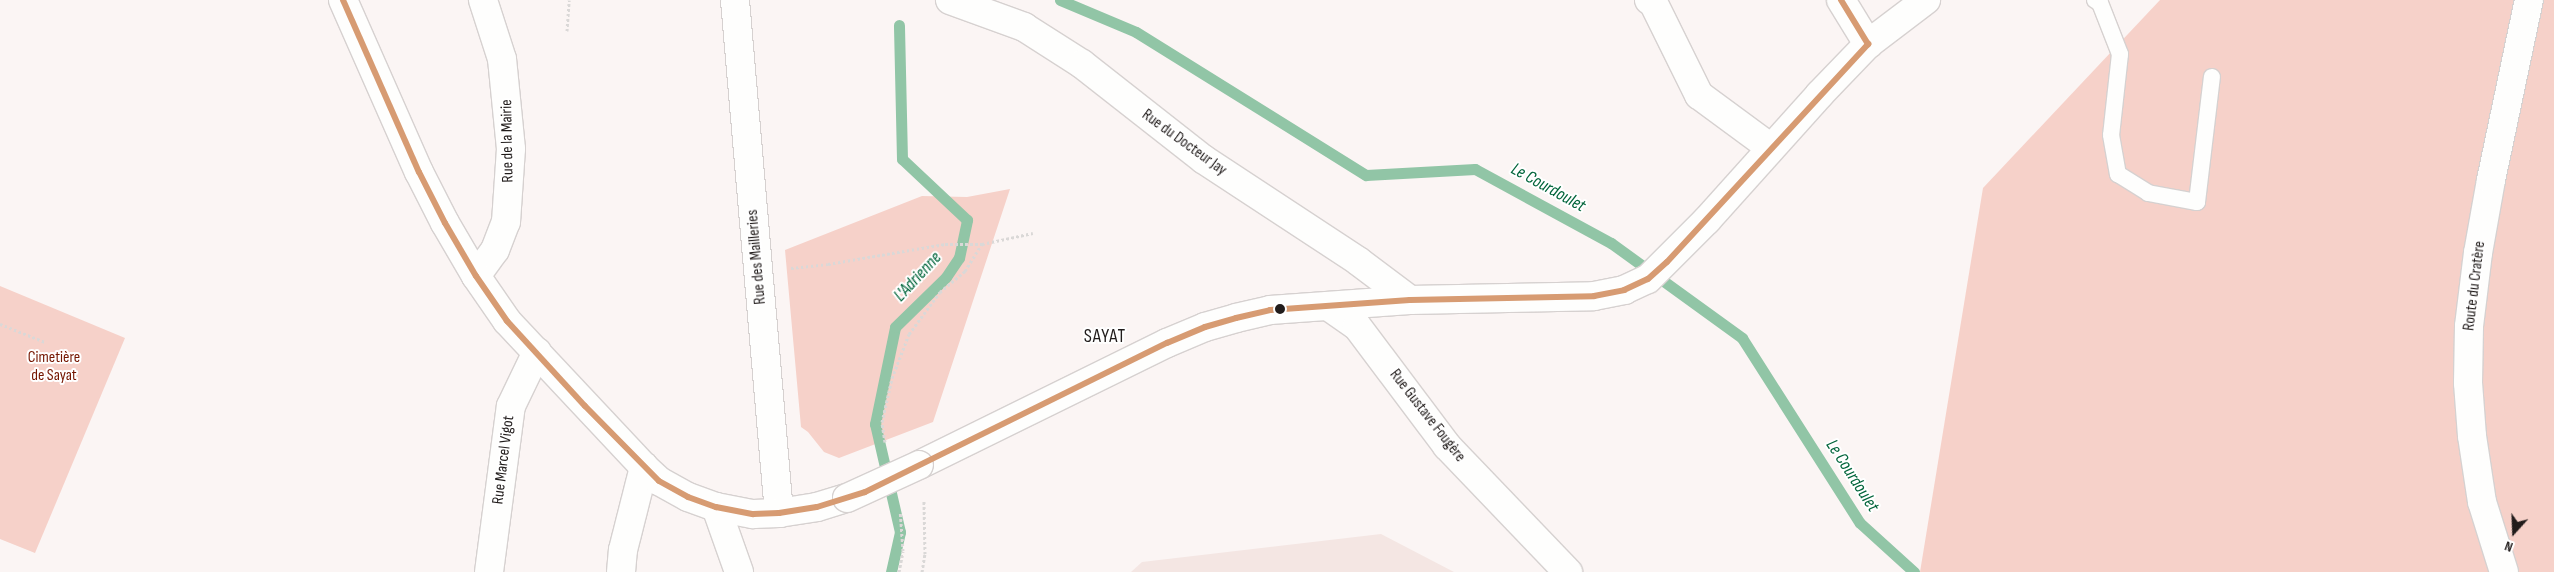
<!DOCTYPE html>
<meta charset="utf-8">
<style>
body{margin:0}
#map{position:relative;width:2554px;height:572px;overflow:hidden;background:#fbf5f4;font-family:"Sofia Sans Condensed",sans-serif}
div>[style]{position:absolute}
.built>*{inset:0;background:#f4e6e3}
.green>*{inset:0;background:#f6d1c9}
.stream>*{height:11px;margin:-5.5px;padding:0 5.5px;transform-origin:5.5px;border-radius:5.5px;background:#91c5a6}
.path>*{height:3px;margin-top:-1.5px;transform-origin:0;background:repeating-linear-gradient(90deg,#dad8d7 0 2.5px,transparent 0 5px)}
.roads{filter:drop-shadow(1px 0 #d6d1d0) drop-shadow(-1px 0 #d6d1d0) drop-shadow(0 1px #d6d1d0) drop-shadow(0 -1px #d6d1d0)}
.service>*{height:16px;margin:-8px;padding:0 8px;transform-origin:8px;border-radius:8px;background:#fefefd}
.minor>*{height:28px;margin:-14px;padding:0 14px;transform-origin:14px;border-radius:14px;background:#fefefd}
.tertiary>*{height:28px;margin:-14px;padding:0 14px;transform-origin:14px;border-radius:14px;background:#fefefd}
.secondary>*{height:28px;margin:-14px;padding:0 14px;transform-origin:14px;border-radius:14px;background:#fefefd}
.bridges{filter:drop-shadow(1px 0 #d6d1d0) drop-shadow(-1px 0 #d6d1d0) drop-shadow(0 1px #d6d1d0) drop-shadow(0 -1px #d6d1d0)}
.tertiary-bridge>*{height:28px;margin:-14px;padding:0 14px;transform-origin:14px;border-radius:14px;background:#fefefd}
.bus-1>*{height:6px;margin:-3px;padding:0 3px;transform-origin:3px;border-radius:3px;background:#d79b72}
.dots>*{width:14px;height:14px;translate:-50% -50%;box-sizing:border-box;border:2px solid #fff;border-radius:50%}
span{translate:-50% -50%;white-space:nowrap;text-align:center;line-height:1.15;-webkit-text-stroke:4px #fff;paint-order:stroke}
.street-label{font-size:16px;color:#211c1b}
.park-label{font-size:16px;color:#751601}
.water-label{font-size:18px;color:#02653b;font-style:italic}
.quarter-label{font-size:19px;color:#211c1b;letter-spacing:1px}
.north{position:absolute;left:2489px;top:507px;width:50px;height:50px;-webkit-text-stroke:4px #fff;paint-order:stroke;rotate:200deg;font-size:14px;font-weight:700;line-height:20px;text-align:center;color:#211c1b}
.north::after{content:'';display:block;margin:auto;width:18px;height:22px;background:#211c1b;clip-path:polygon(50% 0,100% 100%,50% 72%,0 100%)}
</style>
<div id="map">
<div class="built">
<i style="clip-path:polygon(1381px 534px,1454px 572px,1131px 572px,1142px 562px)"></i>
</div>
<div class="green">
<i style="clip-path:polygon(2160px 0,2554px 0,2554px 572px,1920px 572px,1983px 188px)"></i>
<i style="clip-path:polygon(1010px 189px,933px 422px,839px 458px,824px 452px,808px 432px,801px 427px,785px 250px,922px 196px,967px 197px)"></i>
<i style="clip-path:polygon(0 286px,125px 338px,35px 553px,0 539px)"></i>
</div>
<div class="stream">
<i style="left:1060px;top:0;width:82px;rotate:22.8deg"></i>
<i style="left:1136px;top:32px;width:271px;rotate:31.9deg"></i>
<i style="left:1366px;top:175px;width:109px;rotate:-3.2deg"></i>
<i style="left:1475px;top:169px;width:155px;rotate:28.6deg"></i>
<i style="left:1611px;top:243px;width:162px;rotate:35.9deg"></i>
<i style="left:1742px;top:338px;width:219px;rotate:57.5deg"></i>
<i style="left:1860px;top:523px;width:73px;rotate:42.2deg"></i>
<i style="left:891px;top:572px;width:41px;rotate:-77.3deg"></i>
<i style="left:900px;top:532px;width:111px;rotate:-103deg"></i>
<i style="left:875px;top:424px;width:99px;rotate:-78.3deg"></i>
<i style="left:895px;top:327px;width:71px;rotate:-44.4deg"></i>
<i style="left:946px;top:277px;width:23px;rotate:-56deg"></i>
<i style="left:959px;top:258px;width:39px;rotate:-78deg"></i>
<i style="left:967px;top:220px;width:89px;rotate:-136.8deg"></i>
<i style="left:902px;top:159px;width:134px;rotate:-91.3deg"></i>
</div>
<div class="path">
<i style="left:567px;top:31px;width:31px;rotate:-86deg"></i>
<i style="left:791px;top:268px;width:37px;rotate:-6deg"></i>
<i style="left:828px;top:264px;width:119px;rotate:-9.7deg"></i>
<i style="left:945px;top:244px;width:37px"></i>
<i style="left:982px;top:244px;width:52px;rotate:-12.2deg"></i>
<i style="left:0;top:324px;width:48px;rotate:21.8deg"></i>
<i style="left:885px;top:442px;width:20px;rotate:-99deg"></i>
<i style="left:882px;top:422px;width:45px;rotate:-77.2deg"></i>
<i style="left:892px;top:378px;width:47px;rotate:-68.9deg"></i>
<i style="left:909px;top:334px;width:52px;rotate:-53.6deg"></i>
<i style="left:940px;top:292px;width:33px;rotate:-40deg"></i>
<i style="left:965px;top:271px;width:32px;rotate:-58deg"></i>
<i style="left:899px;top:572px;width:21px;rotate:-79deg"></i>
<i style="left:903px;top:551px;width:39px;rotate:-94deg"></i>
<i style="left:922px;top:572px;width:18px;rotate:-81deg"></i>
<i style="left:925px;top:554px;width:54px;rotate:-91.1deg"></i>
</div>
<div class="roads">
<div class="service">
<i style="left:2095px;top:0;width:6px;rotate:31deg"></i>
<i style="left:2100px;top:3px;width:55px;rotate:68.6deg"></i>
<i style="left:2120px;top:54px;width:81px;rotate:96.3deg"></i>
<i style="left:2111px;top:135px;width:40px;rotate:80deg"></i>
<i style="left:2118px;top:174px;width:36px;rotate:32deg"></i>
<i style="left:2148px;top:193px;width:50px;rotate:10.4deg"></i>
<i style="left:2197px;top:202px;width:126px;rotate:-83.2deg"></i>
</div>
<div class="minor">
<i style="left:735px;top:0;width:515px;rotate:85.1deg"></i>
<i style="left:950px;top:0;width:79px;rotate:20deg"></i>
<i style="left:1024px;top:27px;width:69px;rotate:32.5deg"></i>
<i style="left:1082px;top:64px;width:154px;rotate:38.1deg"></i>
<i style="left:1203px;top:159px;width:186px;rotate:33.3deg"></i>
<i style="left:1358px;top:261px;width:65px;rotate:36.9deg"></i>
<i style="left:1649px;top:0;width:4px;rotate:27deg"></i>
<i style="left:1653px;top:2px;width:104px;rotate:63.7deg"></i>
<i style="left:1699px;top:95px;width:89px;rotate:36.4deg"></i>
<i style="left:476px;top:276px;width:32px;rotate:-54deg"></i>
<i style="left:495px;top:250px;width:30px;rotate:-69deg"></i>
<i style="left:506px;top:222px;width:73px;rotate:-86.1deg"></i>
<i style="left:511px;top:149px;width:90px;rotate:-95.7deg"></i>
<i style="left:502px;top:59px;width:62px;rotate:-107.9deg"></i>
<i style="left:1328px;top:306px;width:35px;rotate:35deg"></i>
<i style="left:1357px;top:326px;width:150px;rotate:53.1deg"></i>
<i style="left:1447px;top:446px;width:175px;rotate:46.2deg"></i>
<i style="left:716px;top:507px;width:69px;rotate:70.5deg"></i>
<i style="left:489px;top:572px;width:167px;rotate:-82.5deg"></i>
<i style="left:511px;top:406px;width:60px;rotate:-64.3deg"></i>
<i style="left:621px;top:572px;width:22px;rotate:-85deg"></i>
<i style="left:623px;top:550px;width:86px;rotate:-75.8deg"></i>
</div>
<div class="tertiary">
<i style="left:343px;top:0;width:188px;rotate:66.2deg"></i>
<i style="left:419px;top:172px;width:57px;rotate:63deg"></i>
<i style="left:445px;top:223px;width:61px;rotate:59.7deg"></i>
<i style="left:476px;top:276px;width:55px;rotate:55.4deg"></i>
<i style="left:507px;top:321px;width:200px;rotate:46.8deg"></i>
<i style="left:644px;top:467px;width:21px;rotate:43deg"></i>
<i style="left:659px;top:481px;width:33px;rotate:29deg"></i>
<i style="left:688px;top:497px;width:30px;rotate:20deg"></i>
<i style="left:716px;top:507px;width:38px;rotate:11deg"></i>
<i style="left:753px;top:514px;width:26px;rotate:-2deg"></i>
<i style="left:779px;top:513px;width:38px;rotate:-9deg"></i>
<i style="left:817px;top:507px;width:31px;rotate:-17deg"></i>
<i style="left:1841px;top:0;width:52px;rotate:58.5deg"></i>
<i style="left:919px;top:465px;width:276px;rotate:-26.2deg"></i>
<i style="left:1167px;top:343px;width:41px;rotate:-22.8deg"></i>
<i style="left:1205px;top:327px;width:32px;rotate:-16deg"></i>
<i style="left:1236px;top:318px;width:35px;rotate:-13deg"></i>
<i style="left:1270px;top:310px;width:140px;rotate:-4.1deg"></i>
<i style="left:1410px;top:300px;width:184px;rotate:-1.2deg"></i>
<i style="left:1594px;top:296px;width:31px;rotate:-11deg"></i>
<i style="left:1624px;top:290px;width:26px;rotate:-25deg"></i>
<i style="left:1648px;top:279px;width:83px;rotate:-45deg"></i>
<i style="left:1707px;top:220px;width:168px;rotate:-48.1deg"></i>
<i style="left:1819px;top:95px;width:71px;rotate:-46.1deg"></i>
<i style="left:1868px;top:44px;width:73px;rotate:-37.2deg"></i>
</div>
<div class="secondary">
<i style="left:2504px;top:572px;width:73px;rotate:-107.4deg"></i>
<i style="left:2482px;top:502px;width:67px;rotate:-98.6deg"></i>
<i style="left:2472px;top:436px;width:53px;rotate:-94.3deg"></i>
<i style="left:2468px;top:383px;width:57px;rotate:-89deg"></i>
<i style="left:2469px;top:326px;width:74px;rotate:-83deg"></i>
<i style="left:2478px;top:253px;width:74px;rotate:-79.9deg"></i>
<i style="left:2491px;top:180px;width:184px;rotate:-78.1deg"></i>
</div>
</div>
<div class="bridges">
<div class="tertiary-bridge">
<i style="left:847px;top:498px;width:79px;rotate:-24.6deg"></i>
</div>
</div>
<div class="bus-1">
<i style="left:343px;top:0;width:188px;rotate:66.2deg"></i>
<i style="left:419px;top:172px;width:57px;rotate:63deg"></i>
<i style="left:445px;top:223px;width:61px;rotate:59.7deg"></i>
<i style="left:476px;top:276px;width:55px;rotate:55.4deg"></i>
<i style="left:507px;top:321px;width:115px;rotate:47.5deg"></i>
<i style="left:585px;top:406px;width:105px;rotate:45.4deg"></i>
<i style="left:659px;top:481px;width:33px;rotate:29deg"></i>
<i style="left:688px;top:497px;width:30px;rotate:20deg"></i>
<i style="left:716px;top:507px;width:38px;rotate:11deg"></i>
<i style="left:753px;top:514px;width:26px;rotate:-2deg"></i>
<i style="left:779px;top:513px;width:38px;rotate:-9deg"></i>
<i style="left:817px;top:507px;width:50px;rotate:-17.4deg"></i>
<i style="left:865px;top:492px;width:337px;rotate:-26.3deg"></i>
<i style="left:1167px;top:343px;width:41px;rotate:-22.8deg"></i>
<i style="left:1205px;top:327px;width:32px;rotate:-16deg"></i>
<i style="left:1236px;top:318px;width:35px;rotate:-13deg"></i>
<i style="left:1270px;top:310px;width:140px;rotate:-4.1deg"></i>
<i style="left:1410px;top:300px;width:184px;rotate:-1.2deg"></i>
<i style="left:1594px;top:296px;width:31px;rotate:-11deg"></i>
<i style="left:1624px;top:290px;width:26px;rotate:-25deg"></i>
<i style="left:1648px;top:279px;width:25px;rotate:-42deg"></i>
<i style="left:1667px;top:262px;width:297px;rotate:-47.3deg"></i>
<i style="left:1841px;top:0;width:52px;rotate:58.5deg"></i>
</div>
<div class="dots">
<i style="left:1280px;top:309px;background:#211c1b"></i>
</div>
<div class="street-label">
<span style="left:508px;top:141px;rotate:-91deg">Rue de la Mairie</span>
<span style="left:1184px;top:143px;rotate:36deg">Rue du Docteur Jay</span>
<span style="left:757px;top:257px;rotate:-95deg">Rue des Mailleries</span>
<span style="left:2475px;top:286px;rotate:-83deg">Route du Cratère</span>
<span style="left:1427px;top:416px;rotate:52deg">Rue Gustave Fougère</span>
<span style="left:504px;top:460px;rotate:-83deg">Rue Marcel Vigot</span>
</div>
<div class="park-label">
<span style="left:54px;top:367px">Cimetière<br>de Sayat</span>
</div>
<div class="water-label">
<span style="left:1548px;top:188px;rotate:29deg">Le Courdoulet</span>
<span style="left:918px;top:277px;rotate:-47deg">L'Adrienne</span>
<span style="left:1852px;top:476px;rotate:57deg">Le Courdoulet</span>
</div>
<div class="quarter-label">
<span style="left:1105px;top:337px">SAYAT</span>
</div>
<div class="north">N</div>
</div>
